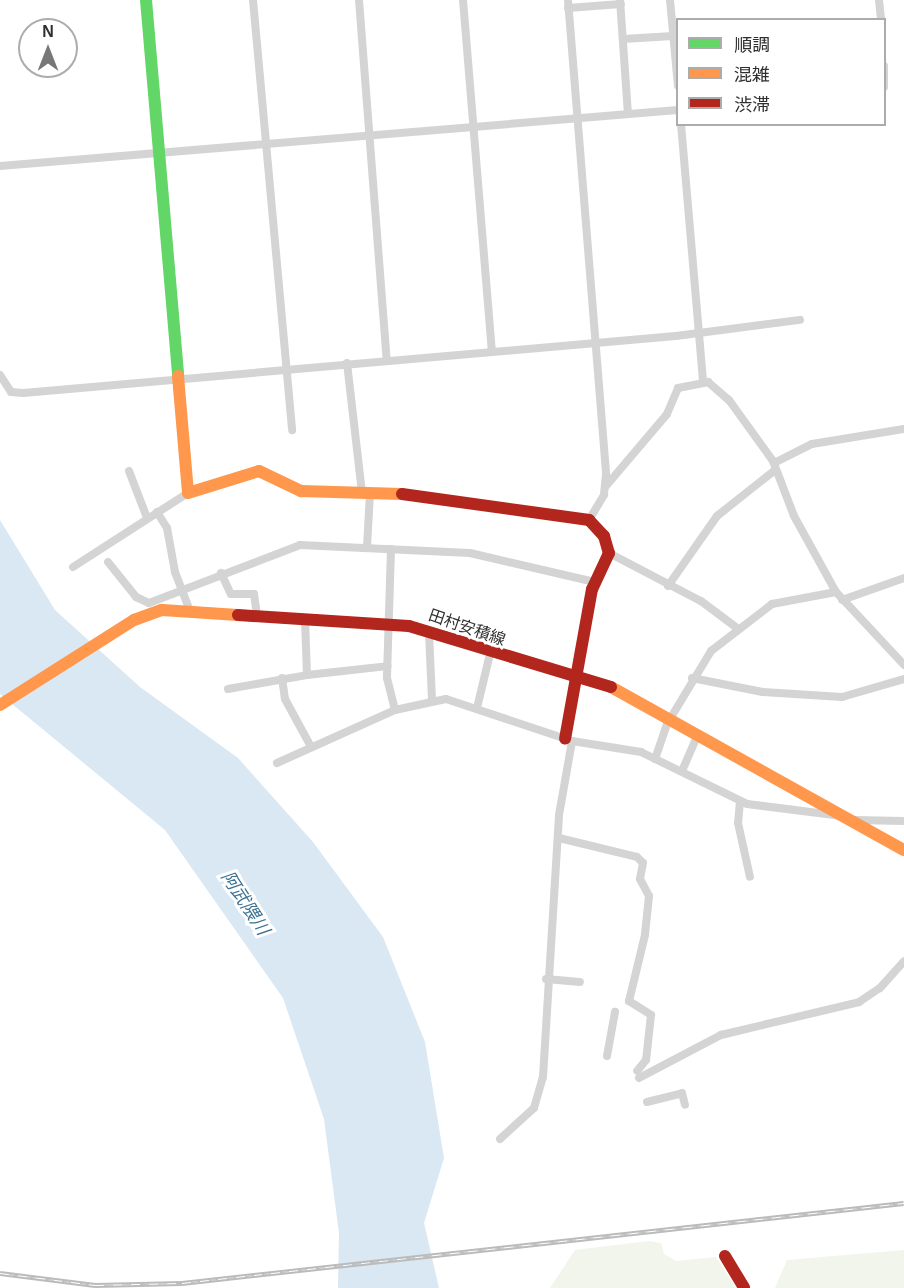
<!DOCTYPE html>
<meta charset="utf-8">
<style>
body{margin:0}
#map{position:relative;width:904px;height:1288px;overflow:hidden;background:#fff;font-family:Arial,"Noto Sans JP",sans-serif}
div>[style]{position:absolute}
.green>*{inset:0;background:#f1f5ec}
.water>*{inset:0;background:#d9e8f2}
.street>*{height:8px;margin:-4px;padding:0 4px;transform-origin:4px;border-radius:4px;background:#d4d4d4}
.fast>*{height:12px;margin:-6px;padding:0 6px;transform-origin:6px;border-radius:6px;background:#63d668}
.slow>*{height:12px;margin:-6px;padding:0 6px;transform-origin:6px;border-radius:6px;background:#ff974d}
.jam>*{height:12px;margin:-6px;padding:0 6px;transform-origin:6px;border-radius:6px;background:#b3261e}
.rail>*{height:5px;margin-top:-2.5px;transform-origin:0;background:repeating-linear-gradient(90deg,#fff 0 9px,#bbb 0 18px);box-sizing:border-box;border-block:2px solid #bbb}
span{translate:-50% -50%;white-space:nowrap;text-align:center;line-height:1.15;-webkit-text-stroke:6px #fff;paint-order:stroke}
.street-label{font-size:16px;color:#2f2f2f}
.water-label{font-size:18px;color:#3c7192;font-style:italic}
.legend{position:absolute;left:676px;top:18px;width:210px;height:108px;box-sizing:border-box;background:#fff;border:2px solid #acacac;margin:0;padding:8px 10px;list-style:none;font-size:18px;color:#2f2f2f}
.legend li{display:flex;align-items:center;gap:12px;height:30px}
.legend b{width:30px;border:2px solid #acacac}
.north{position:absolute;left:18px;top:18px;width:60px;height:60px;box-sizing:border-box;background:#fff;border:2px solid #acacac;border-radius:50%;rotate:0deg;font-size:16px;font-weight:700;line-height:24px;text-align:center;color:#2f2f2f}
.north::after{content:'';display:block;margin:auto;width:21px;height:27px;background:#787878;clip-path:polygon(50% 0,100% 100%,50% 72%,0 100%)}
</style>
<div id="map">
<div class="green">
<i style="clip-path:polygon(649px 1241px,661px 1243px,664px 1254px,676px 1261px,716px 1257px,736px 1288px,550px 1288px,575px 1250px)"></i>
<i style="clip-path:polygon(904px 1250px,904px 1288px,775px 1288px,787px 1260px)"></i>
</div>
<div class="water">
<i style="clip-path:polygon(0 520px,55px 610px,140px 687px,238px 758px,313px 842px,383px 937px,425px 1042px,444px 1158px,424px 1223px,439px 1288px,338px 1288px,339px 1233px,324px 1119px,283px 998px,165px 830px,0 694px)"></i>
</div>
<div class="street">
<i style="left:253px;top:0;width:432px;rotate:84.8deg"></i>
<i style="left:359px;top:0;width:362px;rotate:85.6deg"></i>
<i style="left:463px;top:0;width:352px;rotate:85.3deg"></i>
<i style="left:568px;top:0;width:477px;rotate:85.4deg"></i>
<i style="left:606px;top:475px;width:20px;rotate:96deg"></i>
<i style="left:604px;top:495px;width:29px;rotate:121deg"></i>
<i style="left:620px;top:0;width:113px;rotate:86deg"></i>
<i style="left:670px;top:0;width:86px;rotate:84.7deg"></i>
<i style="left:879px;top:0;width:20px;rotate:84deg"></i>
<i style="left:568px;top:8px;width:53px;rotate:-4.3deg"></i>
<i style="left:623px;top:39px;width:50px;rotate:-3.4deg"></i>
<i style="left:884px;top:66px;width:21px;rotate:90deg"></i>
<i style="left:681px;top:124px;width:257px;rotate:85.1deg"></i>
<i style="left:0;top:166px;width:680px;rotate:-4.72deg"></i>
<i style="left:347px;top:363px;width:131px;rotate:83.4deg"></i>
<i style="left:0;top:375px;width:20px;rotate:57deg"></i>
<i style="left:11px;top:392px;width:12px;rotate:5deg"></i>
<i style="left:23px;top:393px;width:655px;rotate:-4.99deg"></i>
<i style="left:676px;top:336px;width:125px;rotate:-7.4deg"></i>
<i style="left:774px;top:463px;width:42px;rotate:-26.6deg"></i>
<i style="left:812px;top:444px;width:93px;rotate:-9.3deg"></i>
<i style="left:129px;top:471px;width:50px;rotate:69deg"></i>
<i style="left:606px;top:486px;width:94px;rotate:-49.7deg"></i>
<i style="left:667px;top:414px;width:28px;rotate:-67deg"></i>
<i style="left:678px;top:388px;width:31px;rotate:-11deg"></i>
<i style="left:708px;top:382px;width:28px;rotate:41deg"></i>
<i style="left:729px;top:400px;width:75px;rotate:54.2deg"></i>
<i style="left:773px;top:461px;width:59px;rotate:69.1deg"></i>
<i style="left:794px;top:516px;width:87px;rotate:61.1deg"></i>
<i style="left:836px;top:592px;width:100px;rotate:47deg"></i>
<i style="left:157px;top:512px;width:19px;rotate:58deg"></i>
<i style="left:167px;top:528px;width:45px;rotate:79.7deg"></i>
<i style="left:175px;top:572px;width:42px;rotate:69deg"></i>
<i style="left:367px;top:547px;width:54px;rotate:-86.8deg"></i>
<i style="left:391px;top:549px;width:129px;rotate:91.8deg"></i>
<i style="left:387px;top:678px;width:33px;rotate:76deg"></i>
<i style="left:395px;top:710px;width:52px;rotate:-12.2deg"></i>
<i style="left:446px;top:699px;width:133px;rotate:18.4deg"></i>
<i style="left:572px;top:741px;width:70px;rotate:9.1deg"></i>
<i style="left:641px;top:752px;width:118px;rotate:26.1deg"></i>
<i style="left:747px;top:804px;width:96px;rotate:7.2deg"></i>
<i style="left:609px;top:553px;width:104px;rotate:27.6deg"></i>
<i style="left:701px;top:601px;width:45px;rotate:36.9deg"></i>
<i style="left:108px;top:562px;width:45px;rotate:51.3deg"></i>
<i style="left:136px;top:597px;width:14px;rotate:25deg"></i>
<i style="left:149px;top:603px;width:162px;rotate:-21deg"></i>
<i style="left:300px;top:545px;width:170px;rotate:2.7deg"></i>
<i style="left:470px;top:553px;width:128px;rotate:13.1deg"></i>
<i style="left:73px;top:567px;width:137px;rotate:-32.8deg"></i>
<i style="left:221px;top:573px;width:23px;rotate:65deg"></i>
<i style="left:231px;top:594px;width:23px"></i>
<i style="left:254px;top:594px;width:22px;rotate:82deg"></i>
<i style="left:668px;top:586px;width:85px;rotate:-55deg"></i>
<i style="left:717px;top:516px;width:74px;rotate:-38.4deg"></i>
<i style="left:842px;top:600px;width:66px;rotate:-19.5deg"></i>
<i style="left:305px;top:619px;width:56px;rotate:88deg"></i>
<i style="left:307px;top:675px;width:81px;rotate:-6.3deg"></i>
<i style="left:429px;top:633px;width:65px;rotate:87.4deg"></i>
<i style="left:282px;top:678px;width:21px;rotate:82deg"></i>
<i style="left:285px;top:699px;width:52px;rotate:61.5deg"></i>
<i style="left:692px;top:678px;width:72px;rotate:11.2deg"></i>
<i style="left:763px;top:692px;width:79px;rotate:3.6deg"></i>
<i style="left:842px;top:697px;width:65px;rotate:-16.2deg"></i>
<i style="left:228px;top:689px;width:80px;rotate:-10deg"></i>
<i style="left:477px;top:708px;width:56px;rotate:-76.5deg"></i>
<i style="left:655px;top:759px;width:37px;rotate:-71deg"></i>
<i style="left:667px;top:724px;width:85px;rotate:-58.9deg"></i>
<i style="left:711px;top:651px;width:77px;rotate:-37.6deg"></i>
<i style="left:772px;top:604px;width:65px;rotate:-10.6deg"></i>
<i style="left:277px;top:763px;width:129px;rotate:-24.2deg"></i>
<i style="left:682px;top:771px;width:40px;rotate:-66.6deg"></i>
<i style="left:740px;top:801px;width:22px;rotate:95deg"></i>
<i style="left:738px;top:823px;width:55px;rotate:77.5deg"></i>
<i style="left:855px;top:820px;width:49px;rotate:1.2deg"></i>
<i style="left:559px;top:838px;width:80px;rotate:13.7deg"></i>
<i style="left:637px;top:857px;width:8px;rotate:45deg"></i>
<i style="left:643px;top:863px;width:16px;rotate:101deg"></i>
<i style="left:640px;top:879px;width:19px;rotate:62deg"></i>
<i style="left:649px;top:896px;width:39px;rotate:96deg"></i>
<i style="left:645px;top:935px;width:68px;rotate:103.6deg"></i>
<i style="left:629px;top:1001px;width:26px;rotate:32deg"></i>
<i style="left:651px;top:1015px;width:45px;rotate:96.3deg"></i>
<i style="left:646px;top:1060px;width:14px;rotate:129deg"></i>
<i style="left:546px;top:979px;width:34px;rotate:5deg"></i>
<i style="left:607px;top:1056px;width:45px;rotate:-79.7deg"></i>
<i style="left:639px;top:1078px;width:93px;rotate:-27.7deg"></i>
<i style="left:721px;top:1035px;width:142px;rotate:-13.4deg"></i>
<i style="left:859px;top:1002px;width:25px;rotate:-34deg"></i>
<i style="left:880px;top:988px;width:36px;rotate:-48deg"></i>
<i style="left:647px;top:1102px;width:36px;rotate:-14deg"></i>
<i style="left:682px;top:1093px;width:12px;rotate:76deg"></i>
<i style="left:500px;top:1139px;width:46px;rotate:-42.4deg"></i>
<i style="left:534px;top:1108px;width:32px;rotate:-74deg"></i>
<i style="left:543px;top:1077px;width:262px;rotate:-86.5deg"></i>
<i style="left:559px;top:815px;width:75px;rotate:-80deg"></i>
</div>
<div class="fast">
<i style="left:146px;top:0;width:377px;rotate:85.1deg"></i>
</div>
<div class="slow">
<i style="left:178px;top:376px;width:117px;rotate:85.1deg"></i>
<i style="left:188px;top:493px;width:74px;rotate:-17.2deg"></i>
<i style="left:259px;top:471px;width:47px;rotate:25.5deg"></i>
<i style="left:301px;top:491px;width:101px;rotate:1.7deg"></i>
<i style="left:611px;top:687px;width:335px;rotate:29.1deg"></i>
<i style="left:0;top:705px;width:159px;rotate:-32.4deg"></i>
<i style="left:134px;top:620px;width:30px;rotate:-20deg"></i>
<i style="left:162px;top:610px;width:76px;rotate:3.8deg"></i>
</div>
<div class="jam">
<i style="left:402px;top:494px;width:189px;rotate:7.9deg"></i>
<i style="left:589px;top:520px;width:22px;rotate:47deg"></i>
<i style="left:604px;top:536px;width:18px;rotate:74deg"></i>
<i style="left:609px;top:553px;width:40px;rotate:115deg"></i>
<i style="left:592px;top:589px;width:152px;rotate:100.2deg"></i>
<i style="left:238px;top:615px;width:171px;rotate:3.7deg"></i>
<i style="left:409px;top:626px;width:211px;rotate:16.8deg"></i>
<i style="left:725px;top:1256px;width:37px;rotate:59deg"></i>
</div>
<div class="rail">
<i style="left:0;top:1273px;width:96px;rotate:7.2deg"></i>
<i style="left:95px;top:1285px;width:87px;rotate:-1.3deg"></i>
<i style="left:182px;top:1283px;width:726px;rotate:-6.32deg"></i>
</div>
<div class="street-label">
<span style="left:467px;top:628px;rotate:19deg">田村安積線</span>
</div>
<div class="water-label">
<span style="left:245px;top:903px;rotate:57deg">阿武隈川</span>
</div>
<ul class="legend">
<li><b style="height:8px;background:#63d668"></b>順調</li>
<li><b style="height:8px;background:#ff974d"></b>混雑</li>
<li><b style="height:8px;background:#b3261e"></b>渋滞</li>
</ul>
<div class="north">N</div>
</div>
